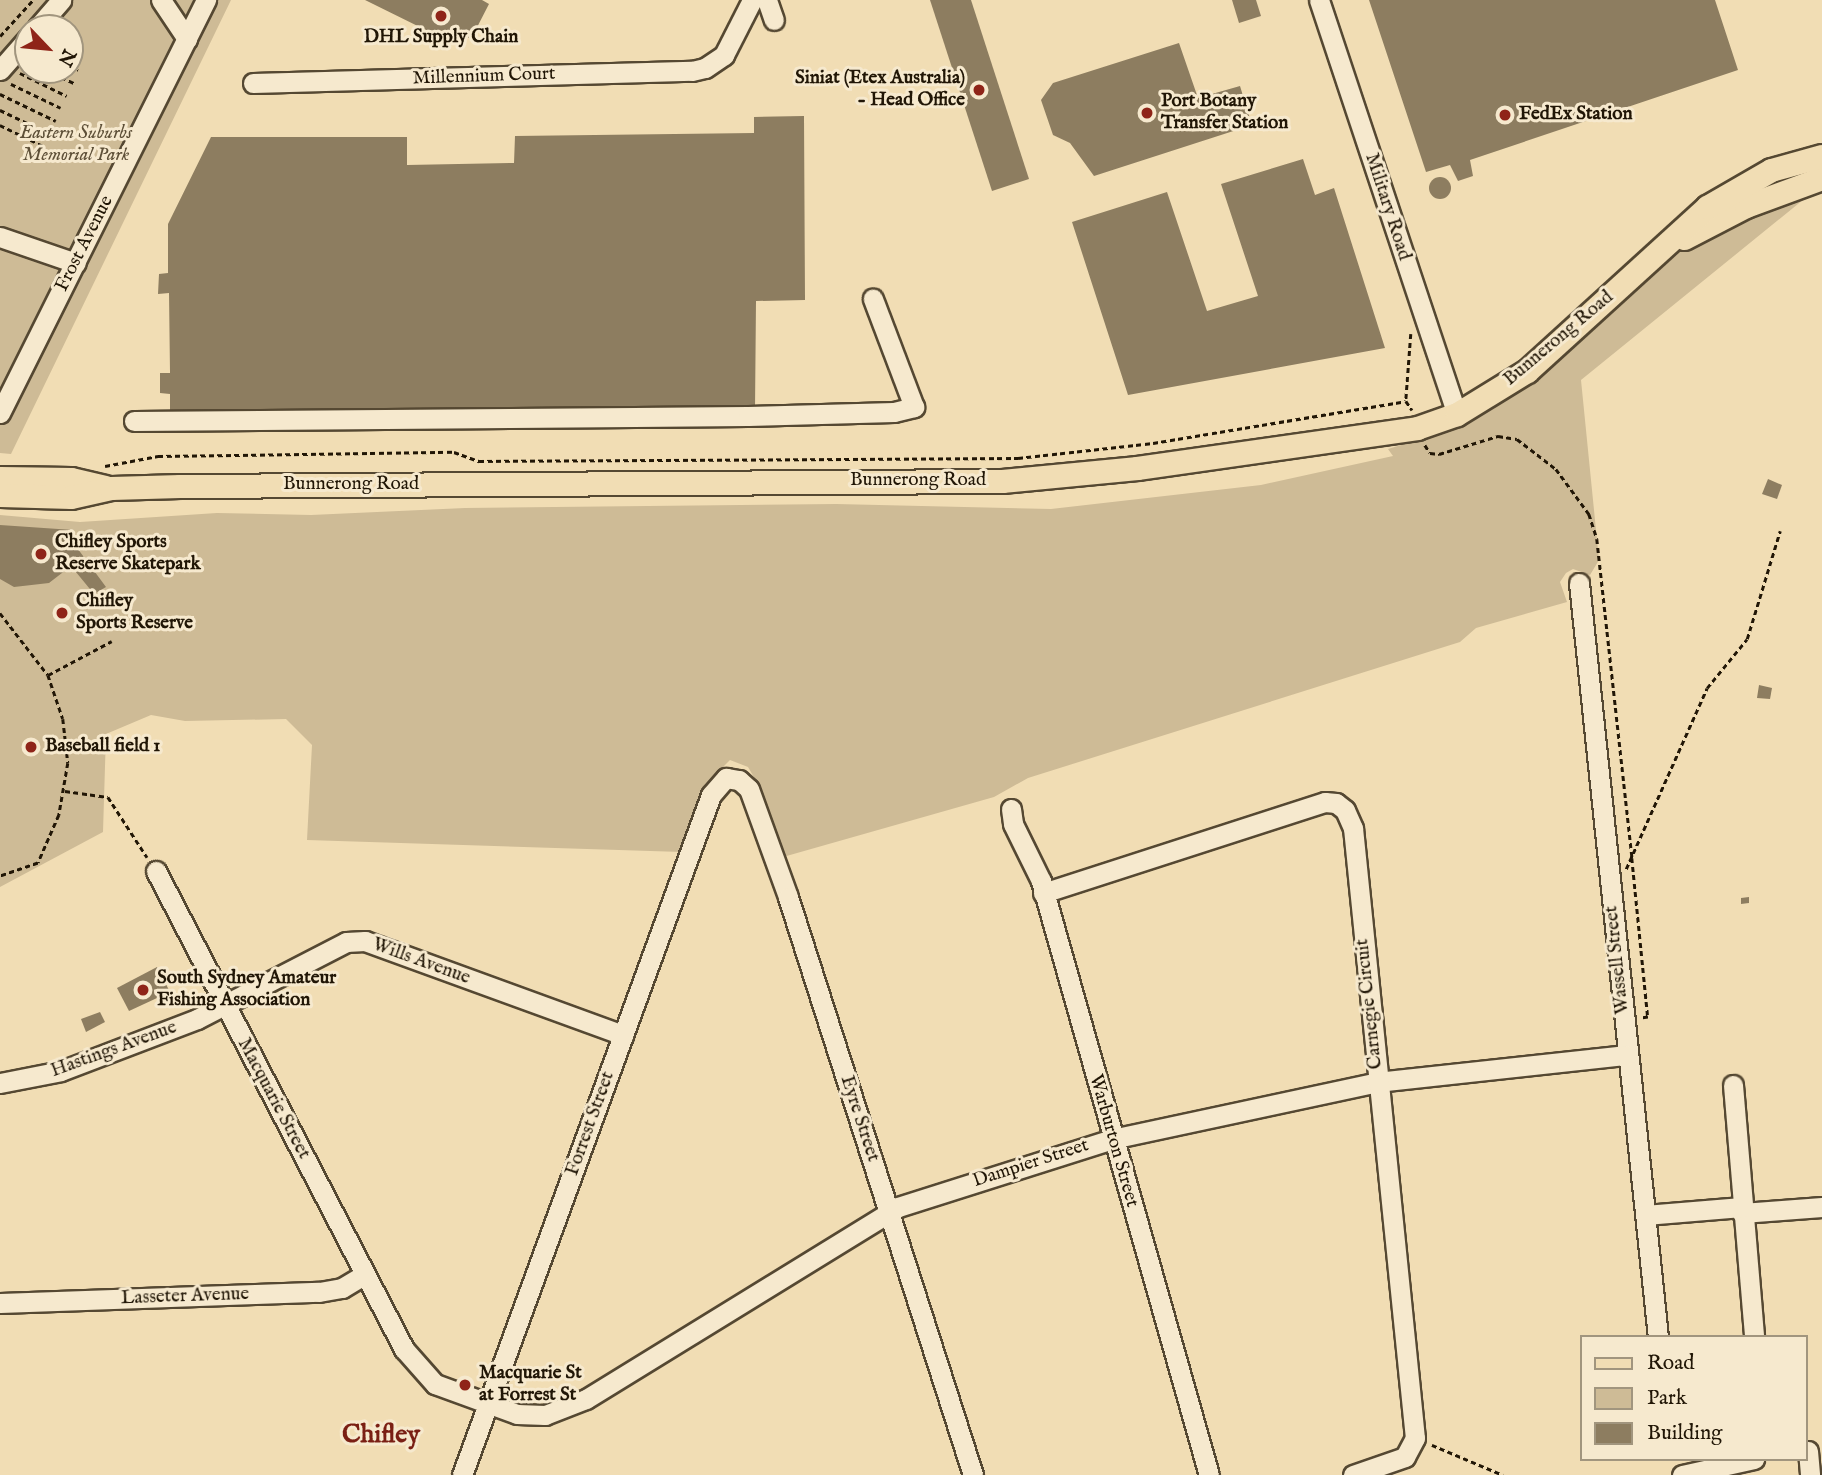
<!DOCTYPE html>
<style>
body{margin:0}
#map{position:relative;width:1822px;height:1475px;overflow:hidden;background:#f1ddb4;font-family:"IM FELL English",serif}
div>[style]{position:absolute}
.green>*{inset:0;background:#cebb96}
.building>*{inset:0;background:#8d7d60}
.round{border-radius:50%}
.path>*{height:2.5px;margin-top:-1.25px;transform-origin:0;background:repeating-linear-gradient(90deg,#211606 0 5px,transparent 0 8.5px)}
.roads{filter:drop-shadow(2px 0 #554832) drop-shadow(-2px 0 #554832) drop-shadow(0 2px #554832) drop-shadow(0 -2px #554832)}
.minor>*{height:19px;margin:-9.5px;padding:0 9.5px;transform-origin:9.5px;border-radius:9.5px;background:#f6e9ce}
.major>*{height:23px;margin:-11.5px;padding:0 11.5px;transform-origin:11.5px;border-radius:11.5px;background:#f1ddb4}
.dots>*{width:19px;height:19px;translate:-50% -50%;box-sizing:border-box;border:4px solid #f6e9ce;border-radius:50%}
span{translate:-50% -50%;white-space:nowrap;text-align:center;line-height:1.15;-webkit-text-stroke:6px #f6e9ce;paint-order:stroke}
.poi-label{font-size:19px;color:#211606;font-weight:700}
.right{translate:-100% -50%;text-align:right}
.left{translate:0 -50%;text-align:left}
.street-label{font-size:19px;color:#211606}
.park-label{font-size:19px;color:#5e5038;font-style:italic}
.district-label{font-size:26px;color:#7a1f14;font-weight:700}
.legend{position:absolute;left:1580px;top:1335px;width:228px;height:126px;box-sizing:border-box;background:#f6e9ce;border:2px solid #a1957e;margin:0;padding:9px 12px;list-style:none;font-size:21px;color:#211606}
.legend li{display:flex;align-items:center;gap:14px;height:35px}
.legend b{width:35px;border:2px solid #a1957e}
.north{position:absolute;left:14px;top:14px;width:70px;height:70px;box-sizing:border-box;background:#f6e9ce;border:2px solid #a1957e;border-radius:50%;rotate:116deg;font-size:19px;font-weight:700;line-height:28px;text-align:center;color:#211606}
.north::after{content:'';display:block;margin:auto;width:24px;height:32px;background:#8f2418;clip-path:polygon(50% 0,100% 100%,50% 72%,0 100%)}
</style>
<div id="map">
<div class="green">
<i style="clip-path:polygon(evenodd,0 0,231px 0,11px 454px,0 453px,0 0,28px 28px,70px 28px,70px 70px,28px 70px,28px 28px)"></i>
<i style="clip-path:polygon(1809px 195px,1581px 380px,1599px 560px,1590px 575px,1573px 569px,1566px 573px,1560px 582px,1567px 602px,1476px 628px,1460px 642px,1028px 778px,994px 797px,783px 857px,755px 779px,748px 767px,730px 760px,711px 779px,682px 852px,307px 840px,312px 745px,286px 719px,185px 721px,151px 715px,106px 734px,103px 832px,0 887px,0 515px,80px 522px,217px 513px,311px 515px,465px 508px,836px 504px,1051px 509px,1261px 485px,1393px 456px,1388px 449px,1457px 428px,1523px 390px,1694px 240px,1753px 211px)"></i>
</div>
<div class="building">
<i style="clip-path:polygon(365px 0,482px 0,489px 4px,471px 39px,451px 29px,446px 40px)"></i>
<i style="clip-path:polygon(930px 0,971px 0,1029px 179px,992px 191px)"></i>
<i style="clip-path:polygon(1232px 0,1256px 0,1261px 16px,1239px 23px)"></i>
<i style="clip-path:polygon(1369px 0,1715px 0,1738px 70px,1470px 160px,1473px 176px,1458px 181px,1450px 165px,1426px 172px)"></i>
<i style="clip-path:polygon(1179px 43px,1198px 98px,1240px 86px,1252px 125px,1094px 176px,1070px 143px,1053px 135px,1041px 100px,1053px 83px)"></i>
<i style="clip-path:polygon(804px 116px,805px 300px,756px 301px,755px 409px,170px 416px,170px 394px,160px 393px,160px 373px,170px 373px,169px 293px,158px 294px,159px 274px,168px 273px,168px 224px,211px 137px,407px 137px,407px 165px,514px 163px,515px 136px,754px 133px,754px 117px)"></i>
<i style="clip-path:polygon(1303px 159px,1315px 195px,1334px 188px,1385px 348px,1128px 395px,1072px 222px,1167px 192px,1207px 311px,1258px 296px,1221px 184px)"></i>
<i class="round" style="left:1429px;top:177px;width:22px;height:22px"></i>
<i style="clip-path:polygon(1768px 479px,1782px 485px,1777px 499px,1762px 494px)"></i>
<i style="clip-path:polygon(0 525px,73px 530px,72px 541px,106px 587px,94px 594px,71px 566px,49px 583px,14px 587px,0 579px)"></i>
<i style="clip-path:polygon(1759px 685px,1772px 688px,1770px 699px,1757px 698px)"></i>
<i style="clip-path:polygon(1749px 897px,1749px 903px,1741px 904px,1741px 898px)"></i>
<i style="clip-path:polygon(157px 967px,170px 992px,129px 1011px,117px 988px)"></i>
<i style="clip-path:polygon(100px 1012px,105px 1022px,86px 1032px,81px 1019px)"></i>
</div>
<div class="path">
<i style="left:0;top:36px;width:49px;rotate:-47.5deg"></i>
<i style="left:70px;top:66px;width:9px;rotate:27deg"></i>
<i style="left:46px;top:70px;width:31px;rotate:25deg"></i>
<i style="left:20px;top:73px;width:52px;rotate:26.1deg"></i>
<i style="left:11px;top:84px;width:55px;rotate:25.6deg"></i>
<i style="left:0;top:94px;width:62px;rotate:25.7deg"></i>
<i style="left:0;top:110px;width:55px;rotate:25.6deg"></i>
<i style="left:0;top:125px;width:48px;rotate:26deg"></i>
<i style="left:1411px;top:334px;width:67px;rotate:94.3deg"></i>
<i style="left:1406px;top:401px;width:11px;rotate:56deg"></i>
<i style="left:1425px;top:445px;width:9px;rotate:58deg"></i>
<i style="left:1430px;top:453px;width:9px;rotate:6deg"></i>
<i style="left:1439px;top:454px;width:62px;rotate:-17deg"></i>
<i style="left:1498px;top:436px;width:19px;rotate:9deg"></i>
<i style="left:1517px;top:439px;width:49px;rotate:37.6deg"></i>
<i style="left:1556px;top:469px;width:56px;rotate:53.7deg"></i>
<i style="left:1589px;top:514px;width:26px;rotate:72deg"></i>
<i style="left:1597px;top:539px;width:321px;rotate:83.7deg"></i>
<i style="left:1632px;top:858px;width:160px;rotate:84.3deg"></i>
<i style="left:1648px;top:1017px;width:7px;rotate:172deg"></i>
<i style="left:105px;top:466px;width:54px;rotate:-10.7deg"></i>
<i style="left:158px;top:456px;width:296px;rotate:-0.8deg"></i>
<i style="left:454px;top:452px;width:27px;rotate:20deg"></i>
<i style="left:479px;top:461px;width:539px;rotate:-0.32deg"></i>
<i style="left:1018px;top:458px;width:136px;rotate:-6.3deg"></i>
<i style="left:1153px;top:443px;width:256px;rotate:-9.4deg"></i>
<i style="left:0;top:613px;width:78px;rotate:52.3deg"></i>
<i style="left:48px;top:675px;width:46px;rotate:71.2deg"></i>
<i style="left:63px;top:719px;width:44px;rotate:83.5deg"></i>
<i style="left:68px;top:763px;width:53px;rotate:99.8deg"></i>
<i style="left:59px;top:815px;width:52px;rotate:113.6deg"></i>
<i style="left:38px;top:863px;width:40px;rotate:161.1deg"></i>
<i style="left:48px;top:675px;width:72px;rotate:-28deg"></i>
<i style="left:65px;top:791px;width:43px;rotate:7.9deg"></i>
<i style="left:108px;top:797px;width:72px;rotate:57deg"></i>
<i style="left:1626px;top:869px;width:198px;rotate:-65.9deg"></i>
<i style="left:1707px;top:688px;width:63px;rotate:-50.8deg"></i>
<i style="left:1747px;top:639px;width:113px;rotate:-73deg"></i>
<i style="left:1432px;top:1445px;width:77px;rotate:22.9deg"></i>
</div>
<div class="roads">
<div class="minor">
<i style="left:161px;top:0;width:47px;rotate:56.3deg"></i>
<i style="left:767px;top:0;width:21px;rotate:71deg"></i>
<i style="left:1319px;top:0;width:436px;rotate:71.6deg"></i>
<i style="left:37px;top:28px;width:37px;rotate:-49deg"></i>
<i style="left:0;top:70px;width:43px;rotate:-48.8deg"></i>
<i style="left:253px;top:83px;width:439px;rotate:-1.6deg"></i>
<i style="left:692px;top:71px;width:13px;rotate:-13deg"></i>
<i style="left:705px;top:68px;width:23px;rotate:-34deg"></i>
<i style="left:724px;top:55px;width:62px;rotate:-63deg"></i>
<i style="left:0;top:237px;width:80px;rotate:18.9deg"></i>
<i style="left:0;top:413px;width:462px;rotate:-63.5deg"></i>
<i style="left:134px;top:421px;width:614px;rotate:-0.47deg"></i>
<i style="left:748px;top:416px;width:146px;rotate:-1.6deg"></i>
<i style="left:894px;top:412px;width:21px;rotate:-14deg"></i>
<i style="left:914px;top:407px;width:116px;rotate:-110.8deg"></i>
<i style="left:1579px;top:583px;width:758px;rotate:84.02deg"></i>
<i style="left:1011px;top:809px;width:15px;rotate:82deg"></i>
<i style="left:1013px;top:824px;width:64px;rotate:63.8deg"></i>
<i style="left:1041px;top:881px;width:617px;rotate:74.21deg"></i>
<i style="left:156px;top:871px;width:539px;rotate:62.58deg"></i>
<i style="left:404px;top:1349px;width:47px;rotate:48.5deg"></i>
<i style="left:435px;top:1384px;width:87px;rotate:20.1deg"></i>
<i style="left:517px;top:1414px;width:28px;rotate:2deg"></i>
<i style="left:545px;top:1415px;width:44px;rotate:-21.3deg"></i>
<i style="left:586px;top:1399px;width:366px;rotate:-31.6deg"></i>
<i style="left:898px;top:1207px;width:225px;rotate:-17.6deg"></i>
<i style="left:1112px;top:1139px;width:271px;rotate:-12.1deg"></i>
<i style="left:1377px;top:1082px;width:251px;rotate:-6.2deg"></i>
<i style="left:1043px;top:893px;width:296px;rotate:-17.9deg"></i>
<i style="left:1325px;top:802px;width:11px;rotate:5deg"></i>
<i style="left:1336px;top:803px;width:11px;rotate:38deg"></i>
<i style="left:1345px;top:810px;width:20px;rotate:66deg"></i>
<i style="left:1353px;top:828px;width:613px;rotate:84.2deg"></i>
<i style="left:1415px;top:1438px;width:21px;rotate:118deg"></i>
<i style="left:1405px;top:1457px;width:55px;rotate:160.9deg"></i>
<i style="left:0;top:1083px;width:62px;rotate:-11.1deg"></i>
<i style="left:61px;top:1071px;width:146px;rotate:-20.9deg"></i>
<i style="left:197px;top:1019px;width:168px;rotate:-27.3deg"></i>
<i style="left:346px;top:942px;width:19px;rotate:-3deg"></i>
<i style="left:365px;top:941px;width:275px;rotate:20deg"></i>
<i style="left:1733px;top:1085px;width:253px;rotate:85.2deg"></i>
<i style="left:1742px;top:1213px;width:80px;rotate:-4.3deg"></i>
<i style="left:1645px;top:1215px;width:97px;rotate:-4.7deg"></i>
<i style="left:0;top:1303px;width:319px;rotate:-2deg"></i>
<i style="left:319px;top:1292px;width:23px;rotate:-10deg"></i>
<i style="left:342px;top:1288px;width:27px;rotate:-31deg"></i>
<i style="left:1808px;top:1451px;width:24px;rotate:85deg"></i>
<i style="left:462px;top:1475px;width:724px;rotate:-69.89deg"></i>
<i style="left:711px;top:795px;width:23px;rotate:-49deg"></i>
<i style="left:726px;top:778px;width:13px;rotate:9deg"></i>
<i style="left:739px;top:780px;width:13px;rotate:42deg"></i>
<i style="left:749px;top:789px;width:115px;rotate:70.1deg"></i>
<i style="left:788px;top:897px;width:607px;rotate:72.25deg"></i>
<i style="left:1682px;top:1475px;width:74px;rotate:-12.5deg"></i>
</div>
<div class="major">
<i style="left:1684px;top:238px;width:70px;rotate:-27.3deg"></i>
<i style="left:1746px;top:206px;width:81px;rotate:-20.2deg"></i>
<i style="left:0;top:478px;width:71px;rotate:0.8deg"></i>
<i style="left:71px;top:479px;width:35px;rotate:13deg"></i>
<i style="left:0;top:495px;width:71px;rotate:1.6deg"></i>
<i style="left:71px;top:497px;width:41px;rotate:-12.7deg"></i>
<i style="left:111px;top:488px;width:69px;rotate:-1.7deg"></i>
<i style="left:180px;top:486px;width:822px;rotate:-0.35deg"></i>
<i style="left:1002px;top:481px;width:136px;rotate:-5.5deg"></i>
<i style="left:1137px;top:468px;width:283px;rotate:-8.1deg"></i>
<i style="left:1417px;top:428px;width:42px;rotate:-19.3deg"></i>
<i style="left:1457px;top:414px;width:82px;rotate:-31.6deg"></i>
<i style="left:1527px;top:371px;width:244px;rotate:-42.3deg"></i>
<i style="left:1707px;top:207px;width:74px;rotate:-30deg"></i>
<i style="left:1771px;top:170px;width:53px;rotate:-15.4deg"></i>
</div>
</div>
<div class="dots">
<i style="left:441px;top:16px;background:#8f2418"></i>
<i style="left:979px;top:90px;background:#8f2418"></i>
<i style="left:1147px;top:113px;background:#8f2418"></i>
<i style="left:1505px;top:115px;background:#8f2418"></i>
<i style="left:41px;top:554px;background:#8f2418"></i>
<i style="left:62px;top:613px;background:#8f2418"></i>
<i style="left:31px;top:747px;background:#8f2418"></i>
<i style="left:143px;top:990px;background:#8f2418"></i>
<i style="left:465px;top:1385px;background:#8f2418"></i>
</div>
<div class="poi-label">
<span style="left:441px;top:38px">DHL Supply Chain</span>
<span class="right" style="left:965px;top:90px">Siniat (Etex Australia)<br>- Head Office</span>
<span class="left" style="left:1161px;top:113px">Port Botany<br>Transfer Station</span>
<span class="left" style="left:1519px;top:115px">FedEx Station</span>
<span class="left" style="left:55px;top:554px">Chifley Sports<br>Reserve Skatepark</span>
<span class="left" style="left:76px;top:613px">Chifley<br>Sports Reserve</span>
<span class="left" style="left:45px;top:747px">Baseball field 1</span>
<span class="left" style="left:157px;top:990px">South Sydney Amateur<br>Fishing Association</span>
<span class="left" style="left:479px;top:1385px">Macquarie St<br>at Forrest St</span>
</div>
<div class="street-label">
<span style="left:484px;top:77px;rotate:-2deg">Millennium Court</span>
<span style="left:1387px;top:207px;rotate:72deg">Military Road</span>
<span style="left:85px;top:244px;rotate:-63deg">Frost Avenue</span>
<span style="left:1559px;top:339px;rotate:-40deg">Bunnerong Road</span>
<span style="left:918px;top:481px">Bunnerong Road</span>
<span style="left:351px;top:485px">Bunnerong Road</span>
<span style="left:1618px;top:960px;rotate:-96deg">Wassell Street</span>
<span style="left:421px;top:962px;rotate:20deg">Wills Avenue</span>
<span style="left:1370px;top:1004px;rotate:-96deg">Carnegie Circuit</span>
<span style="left:114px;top:1050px;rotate:-20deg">Hastings Avenue</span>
<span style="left:273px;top:1099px;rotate:62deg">Macquarie Street</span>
<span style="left:859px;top:1119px;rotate:72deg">Eyre Street</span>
<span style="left:591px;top:1124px;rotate:-70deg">Forrest Street</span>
<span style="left:1113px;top:1141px;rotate:74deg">Warburton Street</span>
<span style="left:1031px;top:1164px;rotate:-18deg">Dampier Street</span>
<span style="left:185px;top:1297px;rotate:-2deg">Lasseter Avenue</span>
</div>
<div class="park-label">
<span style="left:76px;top:145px">Eastern Suburbs<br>Memorial Park</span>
</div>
<div class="district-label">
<span style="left:381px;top:1435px">Chifley</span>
</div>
<ul class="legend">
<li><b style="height:9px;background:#f1ddb4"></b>Road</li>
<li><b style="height:19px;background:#cebb96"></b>Park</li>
<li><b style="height:19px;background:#8d7d60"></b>Building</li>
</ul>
<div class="north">N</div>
</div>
